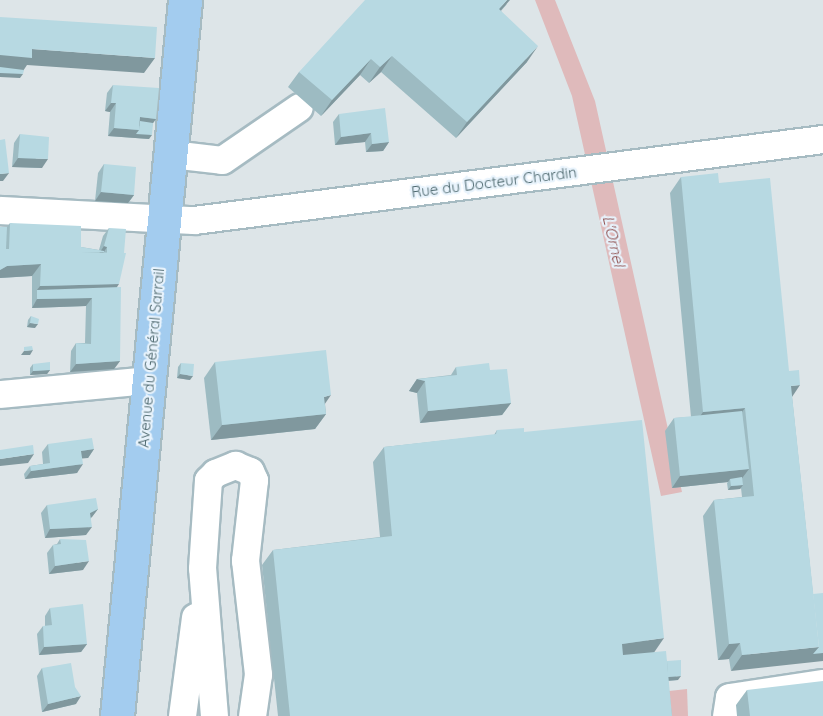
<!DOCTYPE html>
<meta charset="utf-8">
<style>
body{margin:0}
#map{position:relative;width:823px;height:716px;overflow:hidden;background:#e3eff9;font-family:Quicksand,sans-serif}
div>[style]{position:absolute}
.industrial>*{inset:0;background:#dde5e8}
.water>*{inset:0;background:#dfbabb}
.roads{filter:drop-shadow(2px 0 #a6bbc2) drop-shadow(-2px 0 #a6bbc2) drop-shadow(0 2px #a6bbc2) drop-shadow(0 -2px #a6bbc2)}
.minor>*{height:27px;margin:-13.5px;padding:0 13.5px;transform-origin:13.5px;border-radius:13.5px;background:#fff}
.major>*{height:33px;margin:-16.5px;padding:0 16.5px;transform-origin:16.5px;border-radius:16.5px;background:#a3ccef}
.wall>*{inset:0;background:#9dbbc2}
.shaded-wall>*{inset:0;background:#80989e}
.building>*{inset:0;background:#b7d9e2}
span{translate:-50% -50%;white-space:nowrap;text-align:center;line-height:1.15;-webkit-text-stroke:4.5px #e8f3fc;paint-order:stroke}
.street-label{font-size:15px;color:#4c676d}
.water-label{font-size:16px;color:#915353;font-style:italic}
</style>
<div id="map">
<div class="industrial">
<i style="clip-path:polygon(0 0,823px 0,823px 716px,0 716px)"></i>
</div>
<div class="water">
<i style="clip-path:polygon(535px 0,555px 0,595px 101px,682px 492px,661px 496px,572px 96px)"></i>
<i style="clip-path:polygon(687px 689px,688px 716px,670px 716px,669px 691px)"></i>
</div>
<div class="roads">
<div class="minor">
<i style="left:171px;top:154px;width:51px;rotate:6.7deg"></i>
<i style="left:222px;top:160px;width:93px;rotate:-34.5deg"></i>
<i style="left:0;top:210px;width:194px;rotate:3deg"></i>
<i style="left:194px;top:220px;width:634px;rotate:-7.34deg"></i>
<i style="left:0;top:394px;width:150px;rotate:-5.4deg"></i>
<i style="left:182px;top:716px;width:100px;rotate:-82.5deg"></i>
<i style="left:214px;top:716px;width:148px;rotate:-94.6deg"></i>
<i style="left:202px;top:568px;width:88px;rotate:-86.1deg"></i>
<i style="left:208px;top:480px;width:10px;rotate:-45deg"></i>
<i style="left:215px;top:473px;width:22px;rotate:-22deg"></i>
<i style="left:235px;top:465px;width:16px;rotate:22deg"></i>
<i style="left:250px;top:471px;width:10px;rotate:66deg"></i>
<i style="left:254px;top:480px;width:81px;rotate:96.4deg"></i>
<i style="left:245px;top:560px;width:115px;rotate:83.5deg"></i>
<i style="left:258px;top:674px;width:42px;rotate:98.1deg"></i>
<i style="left:726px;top:716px;width:19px;rotate:-81deg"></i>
<i style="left:729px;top:697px;width:95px;rotate:-8.5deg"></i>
</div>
<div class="major">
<i style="left:117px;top:716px;width:719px;rotate:-84.57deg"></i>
</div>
</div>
<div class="wall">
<i style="clip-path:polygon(507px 4px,501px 11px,527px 62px,456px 138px,381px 72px,369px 83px,360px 75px,321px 116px,288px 87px,299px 72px)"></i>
<i style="clip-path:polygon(113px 85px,156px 119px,153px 123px,149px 139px,108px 136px,110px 112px,105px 111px,107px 93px)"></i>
<i style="clip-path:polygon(339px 114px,389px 142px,383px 151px,366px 152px,365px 142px,335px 145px,333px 122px)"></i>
<i style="clip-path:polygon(20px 134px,42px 168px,12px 167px,14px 143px)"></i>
<i style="clip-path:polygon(104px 164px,134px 195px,128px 203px,95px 201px,98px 173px)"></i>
<i style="clip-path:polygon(681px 177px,719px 183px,792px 397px,813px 594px,731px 671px,729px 659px,718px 660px,703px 516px,714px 500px,742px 497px,741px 488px,740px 489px,728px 490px,727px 483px,728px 482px,672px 488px,665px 431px,674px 418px,691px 417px,670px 193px)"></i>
<i style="clip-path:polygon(10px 223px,81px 247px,99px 250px,103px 236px,109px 228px,117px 287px,120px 361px,114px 369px,70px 372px,71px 351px,76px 343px,85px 343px,86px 306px,32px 308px,32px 276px,0 278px,0 227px,7px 227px)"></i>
<i style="clip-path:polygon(31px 316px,35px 328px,27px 327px,28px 320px)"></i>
<i style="clip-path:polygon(215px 362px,325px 404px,326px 414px,315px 429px,211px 440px,204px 378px)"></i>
<i style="clip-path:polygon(181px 363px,190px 380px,177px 378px,178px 367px)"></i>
<i style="clip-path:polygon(33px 364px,50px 370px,47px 374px,30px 375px,30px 368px)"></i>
<i style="clip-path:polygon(456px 367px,490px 370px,511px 403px,502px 415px,420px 423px,417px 393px,409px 391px,417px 379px,451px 375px)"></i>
<i style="clip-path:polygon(497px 430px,524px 432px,654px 652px,667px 661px,678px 680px,668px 681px,672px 716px,278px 716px,262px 565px,273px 550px,380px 537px,373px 462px,384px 447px,494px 435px)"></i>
<i style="clip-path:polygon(48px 444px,94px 449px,88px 458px,82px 458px,77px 473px,25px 479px,24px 474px,30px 466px,43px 464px,42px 452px)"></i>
<i style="clip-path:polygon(47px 505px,98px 509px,91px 518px,86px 535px,45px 538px,41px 513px)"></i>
<i style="clip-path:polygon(60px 539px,83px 570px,49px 574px,47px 553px,53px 545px,57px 544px)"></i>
<i style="clip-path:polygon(50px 608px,87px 644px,81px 652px,39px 655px,37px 634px,43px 626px,45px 626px,45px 616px)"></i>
<i style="clip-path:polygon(42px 668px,76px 704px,42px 712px,37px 676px)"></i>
<i style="clip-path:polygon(747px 690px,823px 716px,737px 716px,736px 705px)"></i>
</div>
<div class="shaded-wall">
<i style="clip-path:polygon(507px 0,510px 0,488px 25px,499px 9px)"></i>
<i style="clip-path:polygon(538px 46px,527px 62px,456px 138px,467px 122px)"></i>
<i style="clip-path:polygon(32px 49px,155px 58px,144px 73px,27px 65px,21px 74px,23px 74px,20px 78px,0 77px,0 55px)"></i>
<i style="clip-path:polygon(392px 56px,381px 72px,369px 83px,380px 67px)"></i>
<i style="clip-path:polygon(371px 59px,360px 75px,321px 116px,332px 100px)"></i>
<i style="clip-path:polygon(111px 103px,116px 103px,110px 112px,105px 111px)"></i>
<i style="clip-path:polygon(140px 117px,156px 119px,150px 127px,137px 126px)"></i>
<i style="clip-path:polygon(114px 128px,139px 130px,152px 135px,149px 139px,108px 136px)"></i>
<i style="clip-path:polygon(371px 133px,365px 142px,335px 145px,341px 137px)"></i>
<i style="clip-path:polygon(389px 142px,383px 151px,366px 152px,372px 144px)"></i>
<i style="clip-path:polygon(18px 158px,48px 159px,42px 168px,12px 167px)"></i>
<i style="clip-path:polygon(9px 173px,3px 181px,0 181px,0 174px)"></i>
<i style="clip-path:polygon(101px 192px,134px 195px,128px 203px,95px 201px)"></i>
<i style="clip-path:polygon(104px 246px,107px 247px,102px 255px,98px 255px)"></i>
<i style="clip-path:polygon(41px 264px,32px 276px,0 278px,0 270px,7px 266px)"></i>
<i style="clip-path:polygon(119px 284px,111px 296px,37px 290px,40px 286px)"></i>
<i style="clip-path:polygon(92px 298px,86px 306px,32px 308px,37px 299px)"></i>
<i style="clip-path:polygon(30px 323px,38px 324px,35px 328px,27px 327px)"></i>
<i style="clip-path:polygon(33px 350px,30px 355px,21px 355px,24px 351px)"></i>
<i style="clip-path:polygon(120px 361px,114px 369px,70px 372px,76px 364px)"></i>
<i style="clip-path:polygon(50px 370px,47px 374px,30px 375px,33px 371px)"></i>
<i style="clip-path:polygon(180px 374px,193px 376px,190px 380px,177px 378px)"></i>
<i style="clip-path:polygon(417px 379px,425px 381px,417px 393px,409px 391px)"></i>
<i style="clip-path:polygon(800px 385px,790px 400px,791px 386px)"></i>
<i style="clip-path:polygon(331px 395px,320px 411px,324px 397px)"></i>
<i style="clip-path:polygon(511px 403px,502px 415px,420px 423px,428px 411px)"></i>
<i style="clip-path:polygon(745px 408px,734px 423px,692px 428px,703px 412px)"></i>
<i style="clip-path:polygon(326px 414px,315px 429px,211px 440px,222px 425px)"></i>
<i style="clip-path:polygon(94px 449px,88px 458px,76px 459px,81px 451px)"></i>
<i style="clip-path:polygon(34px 454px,28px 463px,0 466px,0 459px)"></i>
<i style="clip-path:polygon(83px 464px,77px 473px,25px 479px,31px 471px)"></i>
<i style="clip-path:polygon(749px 469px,740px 481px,730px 479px,728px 482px,672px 488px,680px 476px)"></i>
<i style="clip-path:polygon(743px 485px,740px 489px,728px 490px,731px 486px)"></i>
<i style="clip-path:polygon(98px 509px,92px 517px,85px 521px,90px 513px)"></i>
<i style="clip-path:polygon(92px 527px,86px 535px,45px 538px,50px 529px)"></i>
<i style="clip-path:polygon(89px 561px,83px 570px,49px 574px,55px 566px)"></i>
<i style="clip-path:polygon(664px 638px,653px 654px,611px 660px,622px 644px)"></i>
<i style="clip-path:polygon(740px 643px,729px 659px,718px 660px,729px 644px)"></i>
<i style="clip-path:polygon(87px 644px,81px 652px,39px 655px,44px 647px)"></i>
<i style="clip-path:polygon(819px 647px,823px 653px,823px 661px,731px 671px,742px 655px)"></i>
<i style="clip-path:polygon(681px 676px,678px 680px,664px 681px,667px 677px)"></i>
<i style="clip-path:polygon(81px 696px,76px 704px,42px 712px,48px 704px)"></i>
</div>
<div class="building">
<i style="clip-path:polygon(365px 0,507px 0,499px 9px,538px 46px,467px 122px,392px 56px,380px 67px,371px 59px,332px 100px,299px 72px)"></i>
<i style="clip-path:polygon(0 17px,157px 27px,155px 58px,32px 49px,32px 58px,0 55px)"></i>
<i style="clip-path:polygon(0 67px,24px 70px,23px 74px,0 73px)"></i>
<i style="clip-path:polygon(113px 85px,159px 88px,156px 119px,140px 117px,139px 130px,114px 128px,116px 103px,111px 103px)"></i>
<i style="clip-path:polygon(385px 108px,389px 142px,372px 144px,371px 133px,341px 137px,339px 114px)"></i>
<i style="clip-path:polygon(140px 121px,153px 123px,152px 135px,136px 134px,139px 130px)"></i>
<i style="clip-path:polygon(20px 134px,49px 137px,48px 159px,18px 158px)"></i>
<i style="clip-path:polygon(5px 139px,9px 173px,0 174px,0 140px)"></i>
<i style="clip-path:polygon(104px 164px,136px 167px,134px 195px,101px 192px)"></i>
<i style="clip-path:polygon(718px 173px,719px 183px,770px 178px,789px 371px,799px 370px,800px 385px,791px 386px,819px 647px,742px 655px,740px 643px,729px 644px,714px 500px,754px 496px,745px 408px,703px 412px,681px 177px)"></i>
<i style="clip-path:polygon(10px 223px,81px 226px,81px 252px,126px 253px,119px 284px,40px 286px,41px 264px,7px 266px,0 270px,0 249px,9px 249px)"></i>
<i style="clip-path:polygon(0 227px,7px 227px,6px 249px,0 249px)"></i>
<i style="clip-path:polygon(109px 228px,126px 229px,124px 253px,107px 253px,107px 247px,104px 246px)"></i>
<i style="clip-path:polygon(81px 247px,104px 251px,104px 252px,81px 252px)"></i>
<i style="clip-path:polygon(121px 287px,120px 361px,76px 364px,76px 343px,91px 344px,92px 298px,37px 299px,37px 290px)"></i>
<i style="clip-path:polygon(31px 316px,39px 319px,38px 324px,30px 323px)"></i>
<i style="clip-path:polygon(32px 346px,33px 350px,24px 351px,24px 347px)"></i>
<i style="clip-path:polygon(326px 350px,331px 395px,324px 397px,326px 414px,222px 425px,215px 362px)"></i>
<i style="clip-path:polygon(50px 362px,50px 370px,33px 371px,33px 364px)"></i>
<i style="clip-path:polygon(181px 363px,194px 364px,193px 376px,180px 374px)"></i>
<i style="clip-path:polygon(489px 363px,490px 370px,507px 369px,511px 403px,428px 411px,425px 381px,417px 379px,457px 375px,456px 367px)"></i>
<i style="clip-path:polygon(742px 411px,749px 469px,680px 476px,674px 418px)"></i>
<i style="clip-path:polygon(642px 420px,664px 638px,622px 644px,623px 655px,666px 651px,672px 716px,290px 716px,273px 550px,392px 536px,384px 447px,496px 434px,497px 430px,524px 428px,524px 432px)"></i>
<i style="clip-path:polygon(92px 438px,94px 449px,81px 451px,83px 464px,31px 471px,30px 466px,50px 463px,48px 444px)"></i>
<i style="clip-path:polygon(33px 445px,34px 454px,0 459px,0 450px)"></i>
<i style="clip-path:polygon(742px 477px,743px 485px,731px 486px,730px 479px)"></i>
<i style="clip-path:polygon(96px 498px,98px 509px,90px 513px,92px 527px,50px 529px,47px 505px)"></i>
<i style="clip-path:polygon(60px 539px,86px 540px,89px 561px,55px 566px,53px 545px,61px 544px)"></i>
<i style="clip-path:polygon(823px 593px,823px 653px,813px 654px,819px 647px,813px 594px)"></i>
<i style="clip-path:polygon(83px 604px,87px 644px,44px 647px,43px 626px,52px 625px,50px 608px)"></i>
<i style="clip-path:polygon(681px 660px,681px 676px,668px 677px,667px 661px)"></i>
<i style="clip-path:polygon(71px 663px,75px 687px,81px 696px,48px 704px,42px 668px)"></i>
<i style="clip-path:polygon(823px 681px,823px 716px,750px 716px,747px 690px)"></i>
</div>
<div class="street-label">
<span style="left:494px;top:182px;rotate:-7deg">Rue du Docteur Chardin</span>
<span style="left:151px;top:358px;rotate:-85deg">Avenue du Général Sarrail</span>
</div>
<div class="water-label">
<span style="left:614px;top:241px;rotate:77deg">L'Ornel</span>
</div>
</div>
